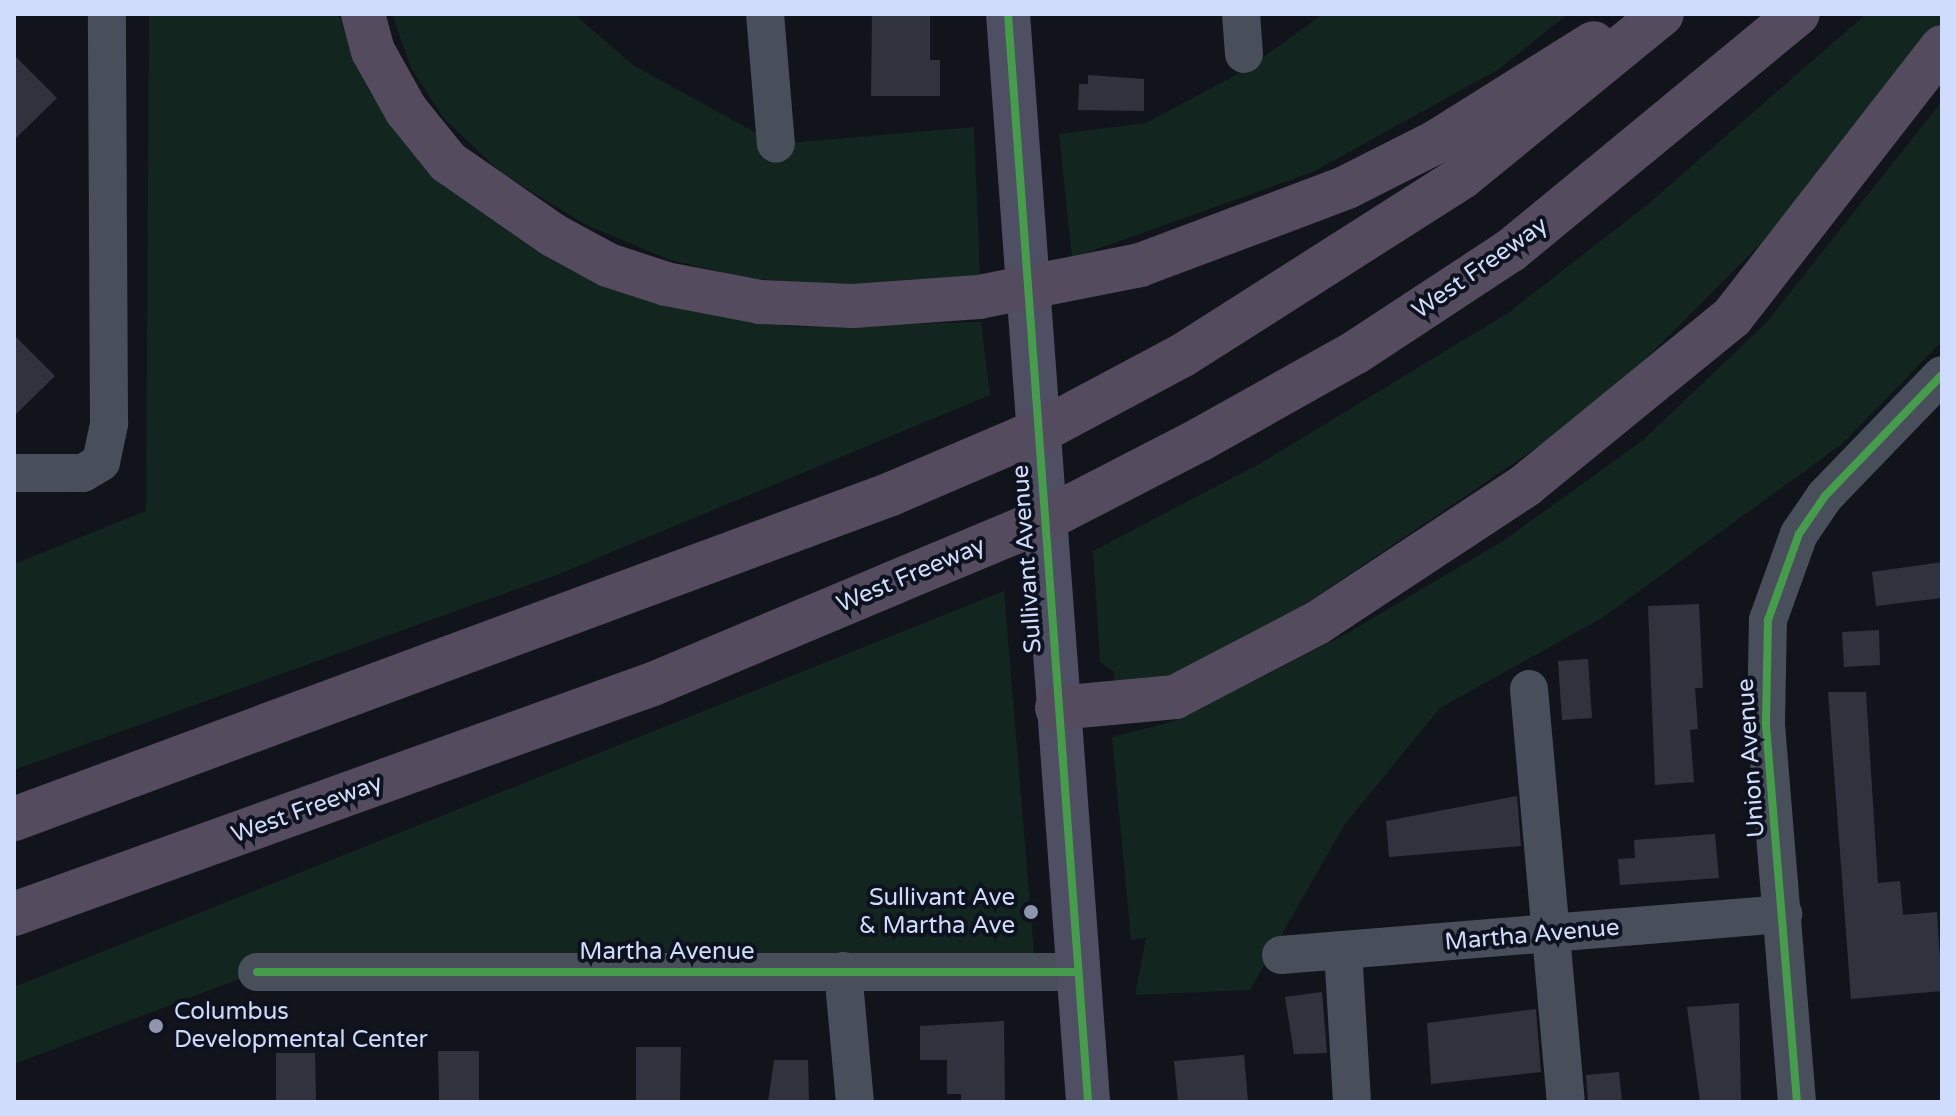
<!DOCTYPE html>
<style>
body{margin:0}
#map{position:relative;width:1956px;height:1116px;overflow:hidden;background:#12141b;font-family:"Varela Round",sans-serif}
div>[style]{position:absolute}
.green>*{inset:0;background:#12251e}
.building>*{inset:0;background:#30333d}
.minor>*{height:38px;margin:-19px;padding:0 19px;transform-origin:19px;border-radius:19px;background:#484f5b}
.major>*{height:44px;margin:-22px;padding:0 22px;transform-origin:22px;border-radius:22px;background:#4e4f62}
.highway>*{height:44px;margin:-22px;padding:0 22px;transform-origin:22px;border-radius:22px;background:#544b5e}
.highway-bridge>*{height:44px;margin:-22px;padding:0 22px;transform-origin:22px;border-radius:22px;background:#544b5e}
.cycleway>*{height:8px;margin:-4px;padding:0 4px;transform-origin:4px;border-radius:4px;background:#469c4c}
.dots>*{width:22px;height:22px;translate:-50% -50%;box-sizing:border-box;border:4px solid #0e121f;border-radius:50%}
span{translate:-50% -50%;white-space:nowrap;text-align:center;line-height:1.15;-webkit-text-stroke:8px #0e121f;paint-order:stroke}
.street-label{font-size:24px;color:#d0dcfb}
.poi-label{font-size:24px;color:#d0dcfb}
.right{translate:-100% -50%;text-align:right}
.left{translate:0 -50%;text-align:left}
.frame{position:absolute;inset:0;border:16px solid #d0dcfb;pointer-events:none}
</style>
<div id="map">
<div class="green">
<i style="clip-path:polygon(149px 14px,338px 14px,368px 89px,412px 150px,715px 316px,794px 327px,981px 322px,990px 395px,559px 574px,14px 770px,14px 564px,146px 511px)"></i>
<i style="clip-path:polygon(392px 14px,574px 14px,633px 65px,776px 144px,974px 127px,980px 277px,842px 286px,746px 278px,670px 260px,584px 224px,503px 174px,445px 120px,411px 68px)"></i>
<i style="clip-path:polygon(1323px 14px,1568px 14px,1499px 69px,1313px 172px,1072px 258px,1059px 134px,1146px 123px,1247px 69px)"></i>
<i style="clip-path:polygon(1866px 14px,1942px 14px,1942px 21px,1813px 191px,1600px 405px,1236px 651px,1195px 673px,1113px 682px,1115px 673px,1100px 662px,1093px 551px,1261px 463px,1508px 313px,1648px 204px)"></i>
<i style="clip-path:polygon(1942px 101px,1942px 341px,1842px 444px,1602px 618px,1440px 708px,1345px 824px,1250px 990px,1135px 995px,1146px 938px,1131px 940px,1112px 737px,1175px 721px,1346px 634px,1503px 541px,1643px 440px,1766px 323px)"></i>
<i style="clip-path:polygon(1004px 591px,1034px 953px,306px 954px,14px 1064px,14px 987px)"></i>
</div>
<div class="building">
<i style="clip-path:polygon(872px 14px,930px 14px,930px 60px,940px 60px,940px 96px,871px 96px)"></i>
<i style="clip-path:polygon(14px 55px,57px 98px,14px 140px)"></i>
<i style="clip-path:polygon(1088px 75px,1144px 79px,1144px 111px,1078px 110px,1079px 84px,1088px 84px)"></i>
<i style="clip-path:polygon(14px 335px,55px 376px,14px 416px)"></i>
<i style="clip-path:polygon(1942px 562px,1942px 598px,1876px 606px,1872px 572px)"></i>
<i style="clip-path:polygon(1699px 604px,1703px 688px,1695px 688px,1698px 729px,1690px 730px,1694px 782px,1655px 785px,1648px 606px)"></i>
<i style="clip-path:polygon(1879px 630px,1880px 665px,1844px 667px,1842px 632px)"></i>
<i style="clip-path:polygon(1588px 659px,1592px 718px,1562px 720px,1558px 661px)"></i>
<i style="clip-path:polygon(1828px 692px,1866px 692px,1878px 883px,1900px 881px,1903px 915px,1937px 912px,1942px 991px,1851px 999px)"></i>
<i style="clip-path:polygon(1517px 796px,1521px 846px,1389px 857px,1386px 821px)"></i>
<i style="clip-path:polygon(1715px 834px,1719px 878px,1620px 885px,1618px 859px,1635px 858px,1634px 840px)"></i>
<i style="clip-path:polygon(1322px 992px,1327px 1053px,1294px 1054px,1285px 997px)"></i>
<i style="clip-path:polygon(1739px 1003px,1741px 1102px,1700px 1102px,1687px 1007px)"></i>
<i style="clip-path:polygon(1536px 1009px,1541px 1072px,1431px 1084px,1427px 1023px)"></i>
<i style="clip-path:polygon(1004px 1021px,1005px 1102px,961px 1102px,961px 1094px,947px 1094px,947px 1060px,920px 1060px,920px 1026px)"></i>
<i style="clip-path:polygon(636px 1047px,681px 1047px,680px 1102px,636px 1102px)"></i>
<i style="clip-path:polygon(438px 1051px,479px 1051px,479px 1102px,439px 1102px)"></i>
<i style="clip-path:polygon(276px 1053px,315px 1053px,316px 1102px,276px 1102px)"></i>
<i style="clip-path:polygon(1244px 1055px,1248px 1101px,1178px 1102px,1174px 1061px)"></i>
<i style="clip-path:polygon(774px 1060px,808px 1060px,809px 1102px,768px 1102px)"></i>
<i style="clip-path:polygon(1619px 1072px,1622px 1102px,1588px 1102px,1586px 1075px)"></i>
</div>
<div class="minor">
<i style="left:765px;top:14px;width:130px;rotate:85.2deg"></i>
<i style="left:1241px;top:14px;width:40px;rotate:85.7deg"></i>
<i style="left:14px;top:473px;width:69px"></i>
<i style="left:83px;top:473px;width:21px;rotate:-31deg"></i>
<i style="left:101px;top:462px;width:40px;rotate:-78deg"></i>
<i style="left:109px;top:423px;width:409px;rotate:-90.3deg"></i>
<i style="left:1529px;top:689px;width:415px;rotate:84.9deg"></i>
<i style="left:1343px;top:950px;width:152px;rotate:86.6deg"></i>
<i style="left:1281px;top:955px;width:504px;rotate:-4.67deg"></i>
<i style="left:843px;top:971px;width:132px;rotate:84.8deg"></i>
<i style="left:257px;top:972px;width:821px"></i>
<i style="left:1797px;top:1102px;width:381px;rotate:-94.7deg"></i>
<i style="left:1766px;top:722px;width:102px;rotate:-88.9deg"></i>
<i style="left:1768px;top:620px;width:91px;rotate:-70.2deg"></i>
<i style="left:1799px;top:534px;width:46px;rotate:-55.6deg"></i>
<i style="left:1825px;top:496px;width:168px;rotate:-46deg"></i>
</div>
<div class="major">
<i style="left:1008px;top:14px;width:1091px;rotate:85.79deg"></i>
</div>
<div class="highway">
<i style="left:363px;top:14px;width:38px;rotate:75deg"></i>
<i style="left:373px;top:51px;width:68px;rotate:60.8deg"></i>
<i style="left:406px;top:110px;width:67px;rotate:51.1deg"></i>
<i style="left:448px;top:162px;width:128px;rotate:34.8deg"></i>
<i style="left:553px;top:235px;width:63px;rotate:28.6deg"></i>
<i style="left:608px;top:265px;width:61px;rotate:18.1deg"></i>
<i style="left:666px;top:284px;width:96px;rotate:10.8deg"></i>
<i style="left:760px;top:302px;width:93px;rotate:2.5deg"></i>
<i style="left:1140px;top:265px;width:221px;rotate:-20.6deg"></i>
<i style="left:1347px;top:187px;width:100px;rotate:-26.8deg"></i>
<i style="left:1436px;top:142px;width:186px;rotate:-32.1deg"></i>
<i style="left:1183px;top:355px;width:330px;rotate:-32.5deg"></i>
<i style="left:1461px;top:178px;width:259px;rotate:-39.2deg"></i>
<i style="left:1201px;top:439px;width:178px;rotate:-29.3deg"></i>
<i style="left:1356px;top:352px;width:184px;rotate:-33.3deg"></i>
<i style="left:1510px;top:251px;width:373px;rotate:-39.5deg"></i>
<i style="left:1057px;top:708px;width:119px;rotate:-5.3deg"></i>
<i style="left:1175px;top:697px;width:160px;rotate:-27.5deg"></i>
<i style="left:1317px;top:623px;width:250px;rotate:-33.4deg"></i>
<i style="left:1526px;top:485px;width:266px;rotate:-39.2deg"></i>
<i style="left:1732px;top:317px;width:342px;rotate:-52.1deg"></i>
<i style="left:14px;top:819px;width:935px;rotate:-20.33deg"></i>
<i style="left:14px;top:914px;width:679px;rotate:-19.8deg"></i>
<i style="left:653px;top:684px;width:260px;rotate:-22.8deg"></i>
</div>
<div class="highway-bridge">
<i style="left:853px;top:306px;width:126px;rotate:-4.1deg"></i>
<i style="left:979px;top:297px;width:164px;rotate:-11.2deg"></i>
<i style="left:891px;top:494px;width:173px;rotate:-23.2deg"></i>
<i style="left:1050px;top:426px;width:151px;rotate:-28.1deg"></i>
<i style="left:893px;top:583px;width:166px;rotate:-22.7deg"></i>
<i style="left:1046px;top:519px;width:174px;rotate:-27.3deg"></i>
</div>
<div class="cycleway">
<i style="left:1008px;top:14px;width:1091px;rotate:85.79deg"></i>
<i style="left:257px;top:972px;width:821px"></i>
<i style="left:1797px;top:1102px;width:381px;rotate:-94.7deg"></i>
<i style="left:1766px;top:722px;width:102px;rotate:-88.9deg"></i>
<i style="left:1768px;top:620px;width:91px;rotate:-70.2deg"></i>
<i style="left:1799px;top:534px;width:46px;rotate:-55.6deg"></i>
<i style="left:1825px;top:496px;width:168px;rotate:-46deg"></i>
</div>
<div class="dots">
<i style="left:1031px;top:912px;background:#8e96ad"></i>
<i style="left:156px;top:1026px;background:#8e96ad"></i>
</div>
<div class="street-label">
<span style="left:1480px;top:268px;rotate:-35deg">West Freeway</span>
<span style="left:1027px;top:559px;rotate:-94deg">Sullivant Avenue</span>
<span style="left:911px;top:575px;rotate:-23deg">West Freeway</span>
<span style="left:1751px;top:758px;rotate:-94deg">Union Avenue</span>
<span style="left:307px;top:809px;rotate:-20deg">West Freeway</span>
<span style="left:1532px;top:935px;rotate:-5deg">Martha Avenue</span>
<span style="left:667px;top:952px">Martha Avenue</span>
</div>
<div class="poi-label">
<span class="right" style="left:1015px;top:912px">Sullivant Ave<br>&amp; Martha Ave</span>
<span class="left" style="left:174px;top:1026px">Columbus<br>Developmental Center</span>
</div>
<div class="frame"></div>
</div>
